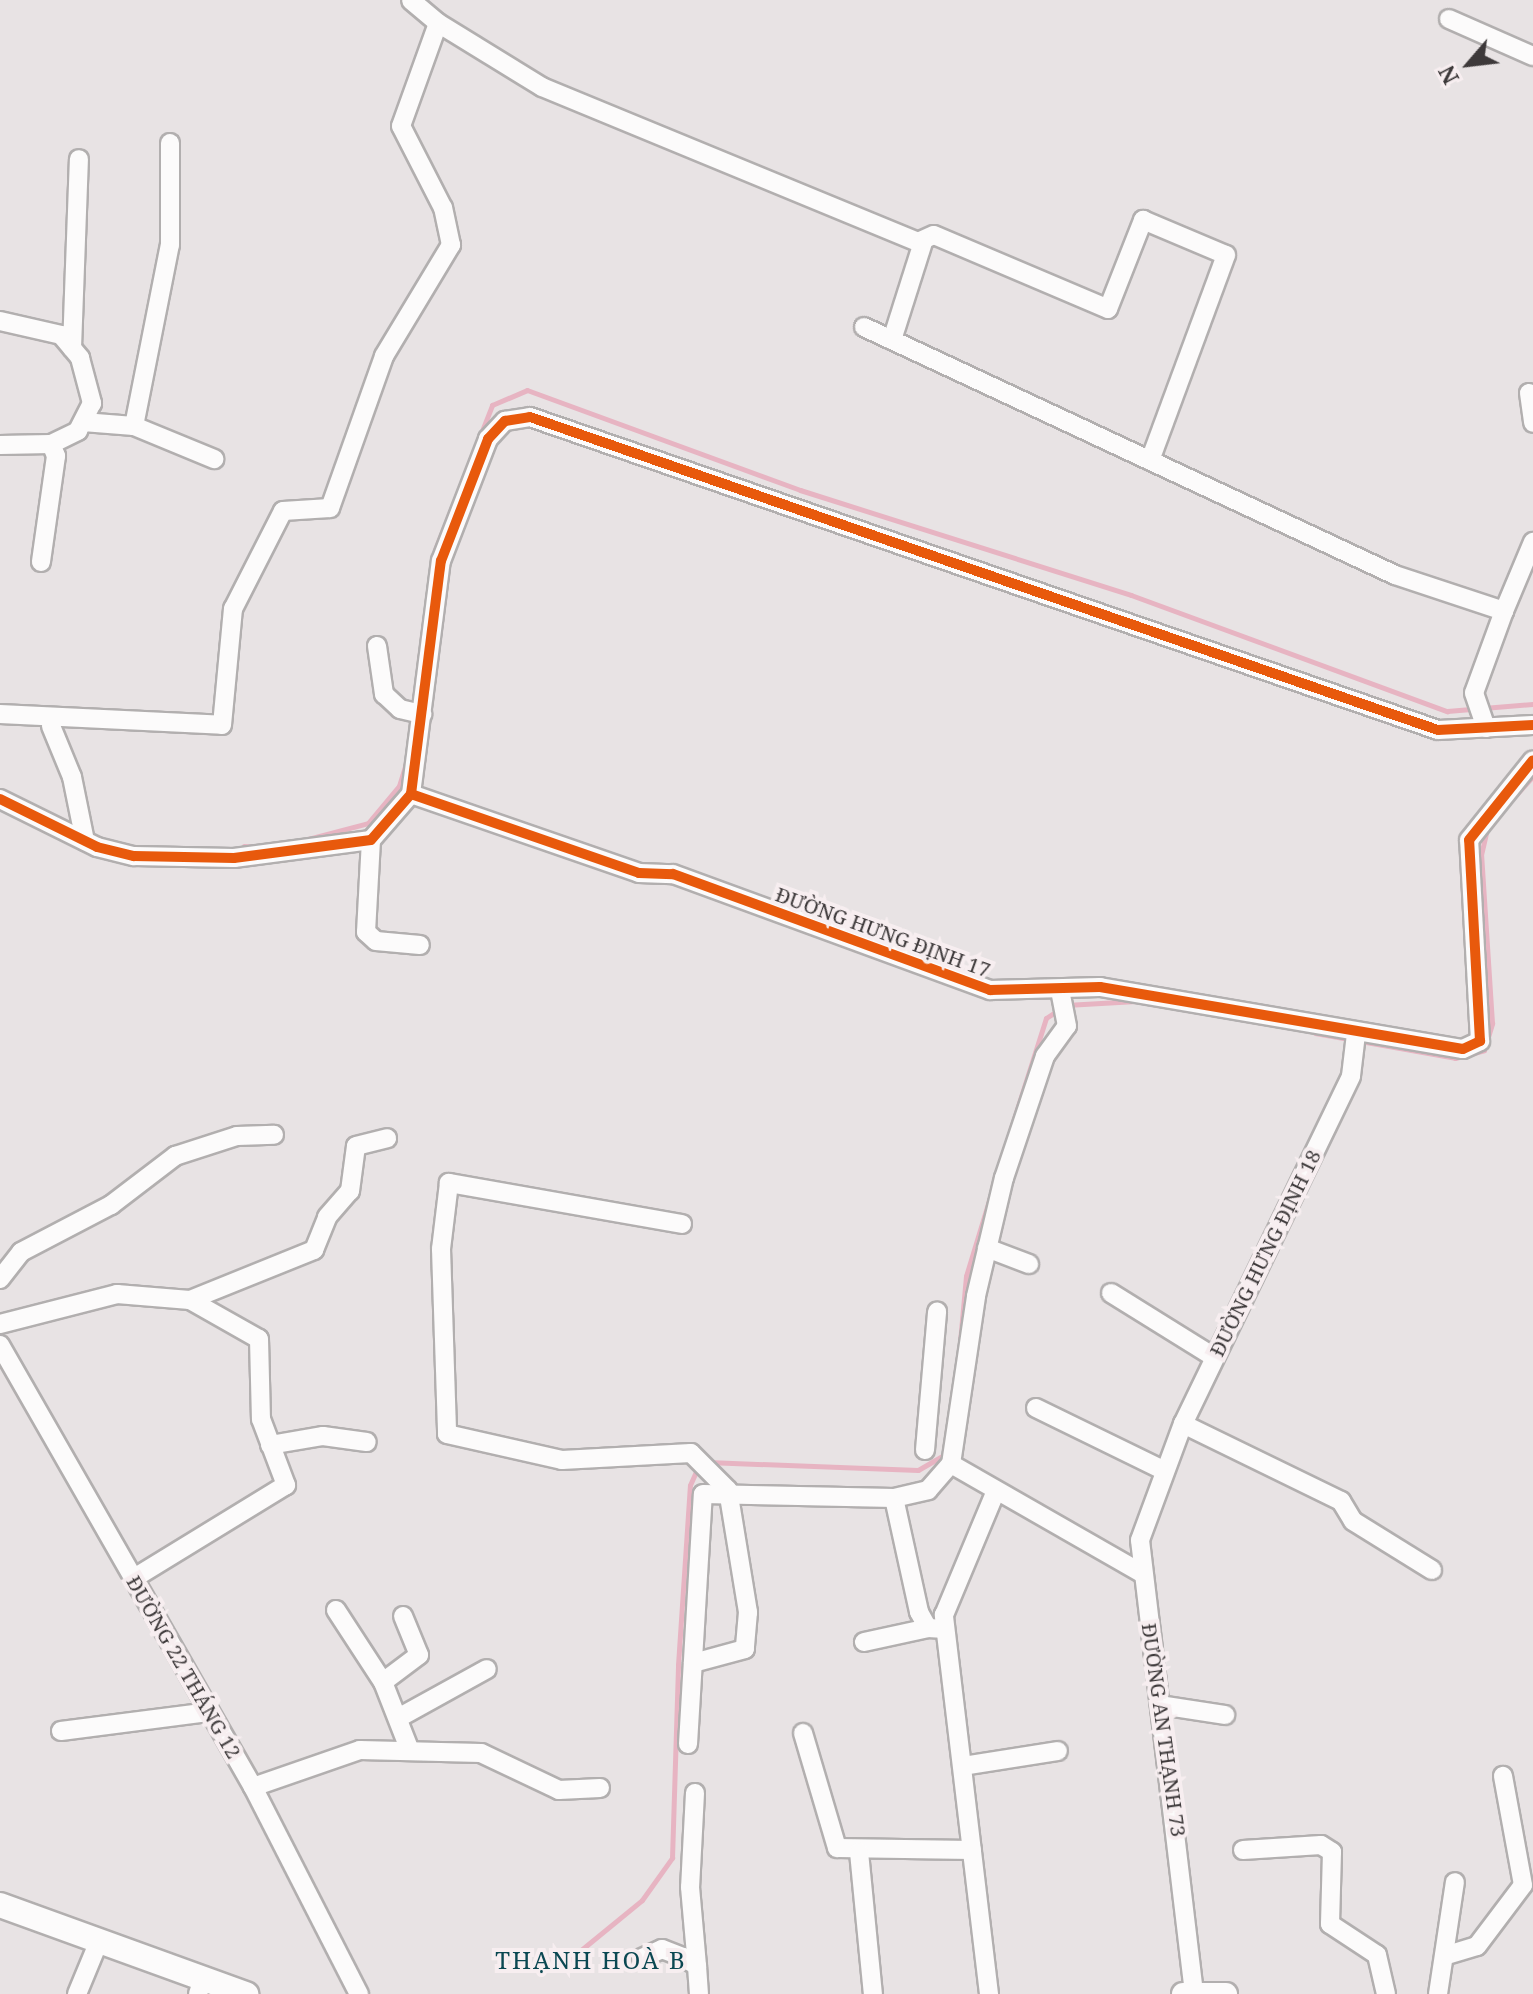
<!DOCTYPE html>
<meta charset="utf-8">
<style>
body{margin:0}
#map{position:relative;width:1533px;height:1994px;overflow:hidden;background:#e8e3e4;font-family:"Noto Serif",serif}
div>[style]{position:absolute}
.stream>*{height:5px;margin:-2.5px;padding:0 2.5px;transform-origin:2.5px;border-radius:2.5px;background:#e7b4c2}
.roads{filter:drop-shadow(2px 0 #b2afaf) drop-shadow(-2px 0 #b2afaf) drop-shadow(0 2px #b2afaf) drop-shadow(0 -2px #b2afaf)}
.minor>*{height:18px;margin:-9px;padding:0 9px;transform-origin:9px;border-radius:9px;background:#fcfbfb}
.tertiary>*{height:22px;margin:-11px;padding:0 11px;transform-origin:11px;border-radius:11px;background:#fcfbfb}
.secondary>*{height:24px;margin:-12px;padding:0 12px;transform-origin:12px;border-radius:12px;background:#fcfbfb}
.cycleway>*{height:10px;margin:-5px;padding:0 5px;transform-origin:5px;border-radius:5px;background:#e8590c}
span{translate:-50% -50%;white-space:nowrap;text-align:center;line-height:1.15;-webkit-text-stroke:8px #f7eef0;paint-order:stroke}
.street-label{font-size:20px;color:#3d393a}
.quarter-label{font-size:24px;color:#0b4852;letter-spacing:2px}
.north{position:absolute;left:1429px;top:24px;width:80px;height:80px;-webkit-text-stroke:6px #f7eef0;paint-order:stroke;rotate:242deg;font-size:22px;font-weight:700;line-height:32px;text-align:center;color:#3d393a}
.north::after{content:'';display:block;margin:auto;width:28px;height:36px;background:#3d393a;clip-path:polygon(50% 0,100% 100%,50% 72%,0 100%)}
</style>
<div id="map">
<div class="stream">
<i style="left:416px;top:687px;width:138px;rotate:-82.1deg"></i>
<i style="left:435px;top:550px;width:156px;rotate:-68.5deg"></i>
<i style="left:492px;top:405px;width:38px;rotate:-23deg"></i>
<i style="left:527px;top:390px;width:291px;rotate:20.1deg"></i>
<i style="left:800px;top:490px;width:347px;rotate:17.6deg"></i>
<i style="left:1131px;top:595px;width:337px;rotate:20.2deg"></i>
<i style="left:1447px;top:711px;width:86px;rotate:-4.7deg"></i>
<i style="left:1514px;top:797px;width:28px;rotate:-48deg"></i>
<i style="left:308px;top:839px;width:62px;rotate:-14.9deg"></i>
<i style="left:368px;top:823px;width:48px;rotate:-50deg"></i>
<i style="left:399px;top:786px;width:27px;rotate:-73deg"></i>
<i style="left:244px;top:846px;width:15px;rotate:4deg"></i>
<i style="left:1315px;top:1033px;width:142px;rotate:10.1deg"></i>
<i style="left:1455px;top:1058px;width:30px;rotate:-15deg"></i>
<i style="left:1484px;top:1050px;width:28px;rotate:-73deg"></i>
<i style="left:1492px;top:1023px;width:168px;rotate:-93.7deg"></i>
<i style="left:1481px;top:855px;width:27px;rotate:-77deg"></i>
<i style="left:1006px;top:1144px;width:132px;rotate:-72.4deg"></i>
<i style="left:1046px;top:1018px;width:24px;rotate:-33deg"></i>
<i style="left:1066px;top:1005px;width:70px;rotate:-3.3deg"></i>
<i style="left:960px;top:1342px;width:66px;rotate:-84.8deg"></i>
<i style="left:966px;top:1276px;width:96px;rotate:-73.1deg"></i>
<i style="left:707px;top:1462px;width:211px;rotate:2.2deg"></i>
<i style="left:918px;top:1470px;width:32px;rotate:-30deg"></i>
<i style="left:570px;top:1959px;width:93px;rotate:-39.3deg"></i>
<i style="left:642px;top:1900px;width:52px;rotate:-54.5deg"></i>
<i style="left:672px;top:1858px;width:193px;rotate:-88.2deg"></i>
<i style="left:678px;top:1665px;width:180px;rotate:-86.2deg"></i>
<i style="left:690px;top:1485px;width:20px;rotate:-66deg"></i>
</div>
<div class="roads">
<div class="minor">
<i style="left:1449px;top:19px;width:92px;rotate:23.8deg"></i>
<i style="left:438px;top:23px;width:122px;rotate:31.6deg"></i>
<i style="left:542px;top:87px;width:407px;rotate:22.4deg"></i>
<i style="left:918px;top:242px;width:17px;rotate:-24deg"></i>
<i style="left:934px;top:235px;width:189px;rotate:23deg"></i>
<i style="left:1108px;top:309px;width:96px;rotate:-68.5deg"></i>
<i style="left:1143px;top:220px;width:90px;rotate:22.9deg"></i>
<i style="left:1226px;top:255px;width:219px;rotate:110.3deg"></i>
<i style="left:0;top:321px;width:63px;rotate:12.9deg"></i>
<i style="left:61px;top:335px;width:30px;rotate:50deg"></i>
<i style="left:80px;top:358px;width:47px;rotate:75.1deg"></i>
<i style="left:92px;top:403px;width:31px;rotate:117deg"></i>
<i style="left:78px;top:431px;width:30px;rotate:154deg"></i>
<i style="left:864px;top:327px;width:586px;rotate:25.03deg"></i>
<i style="left:1395px;top:575px;width:115px;rotate:18.3deg"></i>
<i style="left:1504px;top:611px;width:87px;rotate:110.1deg"></i>
<i style="left:1474px;top:693px;width:37px;rotate:71deg"></i>
<i style="left:892px;top:340px;width:103px;rotate:-72.4deg"></i>
<i style="left:72px;top:348px;width:189px;rotate:-87.9deg"></i>
<i style="left:1529px;top:393px;width:30px;rotate:82deg"></i>
<i style="left:83px;top:422px;width:51px;rotate:4.5deg"></i>
<i style="left:134px;top:426px;width:185px;rotate:-78.8deg"></i>
<i style="left:170px;top:245px;width:102px;rotate:-90deg"></i>
<i style="left:134px;top:426px;width:87px;rotate:22.4deg"></i>
<i style="left:0;top:445px;width:51px;rotate:-1.1deg"></i>
<i style="left:51px;top:444px;width:13px;rotate:67deg"></i>
<i style="left:56px;top:456px;width:107px;rotate:98.1deg"></i>
<i style="left:1504px;top:611px;width:75px;rotate:-67.2deg"></i>
<i style="left:377px;top:646px;width:49px;rotate:81.7deg"></i>
<i style="left:384px;top:694px;width:22px;rotate:43deg"></i>
<i style="left:400px;top:709px;width:23px;rotate:13deg"></i>
<i style="left:0;top:714px;width:222px;rotate:2.8deg"></i>
<i style="left:222px;top:725px;width:117px;rotate:-84.6deg"></i>
<i style="left:233px;top:609px;width:110px;rotate:-63deg"></i>
<i style="left:283px;top:511px;width:47px;rotate:-3.7deg"></i>
<i style="left:330px;top:508px;width:161px;rotate:-70.4deg"></i>
<i style="left:384px;top:356px;width:130px;rotate:-58.9deg"></i>
<i style="left:451px;top:245px;width:38px;rotate:-102deg"></i>
<i style="left:443px;top:208px;width:92px;rotate:-117.1deg"></i>
<i style="left:401px;top:126px;width:109px;rotate:-70.2deg"></i>
<i style="left:438px;top:23px;width:35px;rotate:-140deg"></i>
<i style="left:51px;top:726px;width:55px;rotate:67.6deg"></i>
<i style="left:72px;top:777px;width:65px;rotate:78.5deg"></i>
<i style="left:411px;top:794px;width:241px;rotate:19.1deg"></i>
<i style="left:639px;top:873px;width:34px;rotate:2deg"></i>
<i style="left:673px;top:874px;width:338px;rotate:20.1deg"></i>
<i style="left:990px;top:990px;width:110px;rotate:-1.6deg"></i>
<i style="left:1100px;top:987px;width:368px;rotate:9.7deg"></i>
<i style="left:1463px;top:1049px;width:19px;rotate:-25deg"></i>
<i style="left:1480px;top:1041px;width:201px;rotate:-93.1deg"></i>
<i style="left:1469px;top:840px;width:102px;rotate:-51.3deg"></i>
<i style="left:0;top:799px;width:108px;rotate:26.3deg"></i>
<i style="left:97px;top:847px;width:38px;rotate:14deg"></i>
<i style="left:134px;top:856px;width:100px;rotate:1.1deg"></i>
<i style="left:234px;top:858px;width:138px;rotate:-7.5deg"></i>
<i style="left:371px;top:840px;width:61px;rotate:-49deg"></i>
<i style="left:411px;top:794px;width:235px;rotate:-82.7deg"></i>
<i style="left:441px;top:561px;width:131px;rotate:-68.9deg"></i>
<i style="left:488px;top:439px;width:25px;rotate:-47deg"></i>
<i style="left:505px;top:421px;width:25px;rotate:-9deg"></i>
<i style="left:530px;top:417px;width:960px;rotate:19.02deg"></i>
<i style="left:1438px;top:730px;width:95px;rotate:-3deg"></i>
<i style="left:371px;top:840px;width:92px;rotate:93.1deg"></i>
<i style="left:366px;top:932px;width:13px;rotate:42deg"></i>
<i style="left:376px;top:941px;width:44px;rotate:5.2deg"></i>
<i style="left:682px;top:1224px;width:237px;rotate:-170deg"></i>
<i style="left:449px;top:1183px;width:66px;rotate:96.9deg"></i>
<i style="left:441px;top:1249px;width:185px;rotate:88.1deg"></i>
<i style="left:447px;top:1434px;width:118px;rotate:12.7deg"></i>
<i style="left:562px;top:1460px;width:129px;rotate:-3.1deg"></i>
<i style="left:691px;top:1453px;width:52px;rotate:45deg"></i>
<i style="left:728px;top:1490px;width:124px;rotate:80.7deg"></i>
<i style="left:748px;top:1612px;width:37px;rotate:95deg"></i>
<i style="left:745px;top:1649px;width:54px;rotate:164.9deg"></i>
<i style="left:987px;top:1248px;width:45px;rotate:20.9deg"></i>
<i style="left:0;top:1279px;width:34px;rotate:-52deg"></i>
<i style="left:21px;top:1252px;width:102px;rotate:-27.6deg"></i>
<i style="left:111px;top:1205px;width:81px;rotate:-37.4deg"></i>
<i style="left:175px;top:1156px;width:65px;rotate:-17.9deg"></i>
<i style="left:237px;top:1136px;width:37px;rotate:-2deg"></i>
<i style="left:1111px;top:1293px;width:121px;rotate:31.9deg"></i>
<i style="left:190px;top:1300px;width:134px;rotate:-22deg"></i>
<i style="left:314px;top:1250px;width:35px;rotate:-68deg"></i>
<i style="left:327px;top:1217px;width:35px;rotate:-49deg"></i>
<i style="left:350px;top:1191px;width:45px;rotate:-82.4deg"></i>
<i style="left:356px;top:1146px;width:32px;rotate:-14deg"></i>
<i style="left:0;top:1324px;width:121px;rotate:-14.4deg"></i>
<i style="left:117px;top:1294px;width:73px;rotate:4.7deg"></i>
<i style="left:190px;top:1300px;width:79px;rotate:29.5deg"></i>
<i style="left:259px;top:1339px;width:80px;rotate:88.6deg"></i>
<i style="left:261px;top:1419px;width:71px;rotate:69.3deg"></i>
<i style="left:286px;top:1485px;width:178px;rotate:148.5deg"></i>
<i style="left:0;top:1345px;width:509px;rotate:60.21deg"></i>
<i style="left:253px;top:1787px;width:233px;rotate:62.9deg"></i>
<i style="left:1036px;top:1408px;width:141px;rotate:26deg"></i>
<i style="left:1183px;top:1424px;width:176px;rotate:26deg"></i>
<i style="left:1341px;top:1501px;width:23px;rotate:59deg"></i>
<i style="left:1353px;top:1521px;width:93px;rotate:31.8deg"></i>
<i style="left:270px;top:1445px;width:54px;rotate:-9.6deg"></i>
<i style="left:323px;top:1436px;width:44px;rotate:7.8deg"></i>
<i style="left:925px;top:1450px;width:139px;rotate:-85deg"></i>
<i style="left:951px;top:1464px;width:221px;rotate:29.8deg"></i>
<i style="left:894px;top:1498px;width:117px;rotate:77.6deg"></i>
<i style="left:919px;top:1612px;width:18px;rotate:61deg"></i>
<i style="left:928px;top:1628px;width:17px;rotate:3deg"></i>
<i style="left:336px;top:1610px;width:86px;rotate:56.9deg"></i>
<i style="left:383px;top:1682px;width:74px;rotate:68.6deg"></i>
<i style="left:864px;top:1642px;width:66px;rotate:-12.3deg"></i>
<i style="left:383px;top:1682px;width:45px;rotate:-36.9deg"></i>
<i style="left:419px;top:1655px;width:42px;rotate:-112.3deg"></i>
<i style="left:1160px;top:1705px;width:66px;rotate:8.7deg"></i>
<i style="left:400px;top:1717px;width:99px;rotate:-28.9deg"></i>
<i style="left:61px;top:1731px;width:150px;rotate:-7.3deg"></i>
<i style="left:803px;top:1733px;width:120px;rotate:73.5deg"></i>
<i style="left:837px;top:1848px;width:135px;rotate:0.8deg"></i>
<i style="left:688px;top:1744px;width:250px;rotate:-86.6deg"></i>
<i style="left:703px;top:1494px;width:191px;rotate:1.2deg"></i>
<i style="left:894px;top:1498px;width:35px;rotate:-13deg"></i>
<i style="left:928px;top:1490px;width:35px;rotate:-49deg"></i>
<i style="left:951px;top:1464px;width:170px;rotate:-81.5deg"></i>
<i style="left:976px;top:1296px;width:121px;rotate:-76.7deg"></i>
<i style="left:1004px;top:1178px;width:129px;rotate:-71.4deg"></i>
<i style="left:1045px;top:1056px;width:37px;rotate:-54deg"></i>
<i style="left:1067px;top:1026px;width:36px;rotate:-101deg"></i>
<i style="left:963px;top:1766px;width:96px;rotate:-9deg"></i>
<i style="left:253px;top:1787px;width:113px;rotate:-19.1deg"></i>
<i style="left:360px;top:1750px;width:121px;rotate:1.4deg"></i>
<i style="left:481px;top:1753px;width:86px;rotate:25.4deg"></i>
<i style="left:559px;top:1790px;width:41px;rotate:-2.8deg"></i>
<i style="left:695px;top:1793px;width:94px;rotate:93deg"></i>
<i style="left:690px;top:1887px;width:79px;rotate:84.9deg"></i>
<i style="left:1243px;top:1850px;width:78px;rotate:-3.7deg"></i>
<i style="left:1321px;top:1845px;width:13px;rotate:32deg"></i>
<i style="left:1332px;top:1852px;width:72px;rotate:91.6deg"></i>
<i style="left:1330px;top:1924px;width:56px;rotate:33.4deg"></i>
<i style="left:1377px;top:1955px;width:40px;rotate:77deg"></i>
<i style="left:859px;top:1852px;width:143px;rotate:84.4deg"></i>
<i style="left:1444px;top:1956px;width:34px;rotate:-17deg"></i>
<i style="left:1477px;top:1946px;width:76px;rotate:-53deg"></i>
<i style="left:1523px;top:1885px;width:111px;rotate:-100.4deg"></i>
<i style="left:642px;top:1958px;width:22px;rotate:-24deg"></i>
<i style="left:662px;top:1949px;width:22px;rotate:21deg"></i>
<i style="left:683px;top:1957px;width:17px;rotate:33deg"></i>
<i style="left:697px;top:1966px;width:28px;rotate:86deg"></i>
<i style="left:1194px;top:1993px;width:456px;rotate:-96.8deg"></i>
<i style="left:1140px;top:1540px;width:124px;rotate:-69.7deg"></i>
<i style="left:1183px;top:1424px;width:386px;rotate:-64.2deg"></i>
<i style="left:1351px;top:1076px;width:42px;rotate:-83.2deg"></i>
<i style="left:77px;top:1994px;width:57px;rotate:-67.5deg"></i>
<i style="left:198px;top:1994px;width:16px;rotate:-72deg"></i>
<i style="left:989px;top:1994px;width:382px;rotate:-96.8deg"></i>
<i style="left:944px;top:1615px;width:132px;rotate:-67.3deg"></i>
<i style="left:1438px;top:1994px;width:113px;rotate:-81.4deg"></i>
</div>
<div class="tertiary">
<i style="left:1183px;top:1994px;width:43px"></i>
</div>
<div class="secondary">
<i style="left:0;top:1905px;width:262px;rotate:19.9deg"></i>
</div>
</div>
<div class="cycleway">
<i style="left:411px;top:794px;width:241px;rotate:19.1deg"></i>
<i style="left:639px;top:873px;width:34px;rotate:2deg"></i>
<i style="left:673px;top:874px;width:338px;rotate:20.1deg"></i>
<i style="left:990px;top:990px;width:110px;rotate:-1.6deg"></i>
<i style="left:1100px;top:987px;width:368px;rotate:9.7deg"></i>
<i style="left:1463px;top:1049px;width:19px;rotate:-25deg"></i>
<i style="left:1480px;top:1041px;width:201px;rotate:-93.1deg"></i>
<i style="left:1469px;top:840px;width:102px;rotate:-51.3deg"></i>
<i style="left:0;top:799px;width:108px;rotate:26.3deg"></i>
<i style="left:97px;top:847px;width:38px;rotate:14deg"></i>
<i style="left:134px;top:856px;width:100px;rotate:1.1deg"></i>
<i style="left:234px;top:858px;width:138px;rotate:-7.5deg"></i>
<i style="left:371px;top:840px;width:61px;rotate:-49deg"></i>
<i style="left:411px;top:794px;width:235px;rotate:-82.7deg"></i>
<i style="left:441px;top:561px;width:131px;rotate:-68.9deg"></i>
<i style="left:488px;top:439px;width:25px;rotate:-47deg"></i>
<i style="left:505px;top:421px;width:25px;rotate:-9deg"></i>
<i style="left:530px;top:417px;width:960px;rotate:19.02deg"></i>
<i style="left:1438px;top:730px;width:95px;rotate:-3deg"></i>
</div>
<div class="street-label">
<span style="left:883px;top:932px;rotate:20deg">ĐƯỜNG HƯNG ĐỊNH 17</span>
<span style="left:1265px;top:1253px;rotate:-64deg">ĐƯỜNG HƯNG ĐỊNH 18</span>
<span style="left:184px;top:1667px;rotate:60deg">ĐƯỜNG 22 THÁNG 12</span>
<span style="left:1164px;top:1730px;rotate:82deg">ĐƯỜNG AN THẠNH 73</span>
</div>
<div class="quarter-label">
<span style="left:591px;top:1960px">THẠNH HOÀ B</span>
</div>
<div class="north">N</div>
</div>
